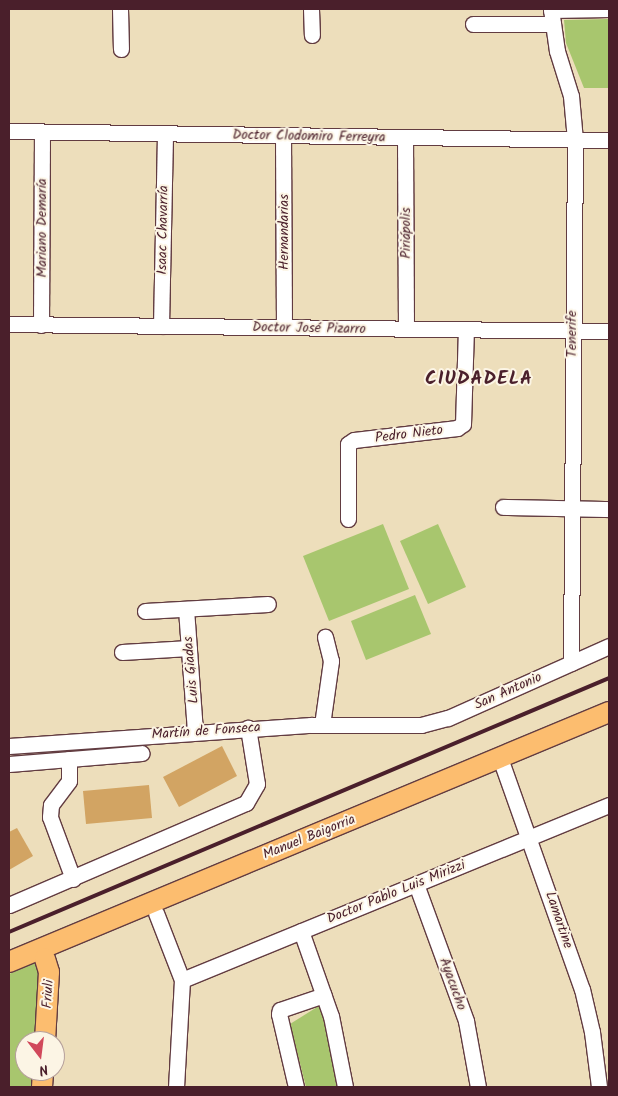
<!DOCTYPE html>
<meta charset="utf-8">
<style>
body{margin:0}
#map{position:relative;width:618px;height:1096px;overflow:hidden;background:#eddebb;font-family:Kalam,sans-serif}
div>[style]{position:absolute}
.green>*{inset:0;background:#a8c66e}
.building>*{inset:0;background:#d2a463}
.roads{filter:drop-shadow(1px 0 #623c41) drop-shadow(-1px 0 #623c41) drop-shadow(0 1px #623c41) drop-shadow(0 -1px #623c41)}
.minor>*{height:15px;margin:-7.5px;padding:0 7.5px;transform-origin:7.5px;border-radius:7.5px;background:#fff}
.major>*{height:20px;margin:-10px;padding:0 10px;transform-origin:10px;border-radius:10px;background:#fcbd6f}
.rail>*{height:4px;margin:-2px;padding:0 2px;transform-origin:2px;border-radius:2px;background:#4a1f2b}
span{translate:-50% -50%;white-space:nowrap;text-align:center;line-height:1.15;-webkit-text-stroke:4px #fcf5e5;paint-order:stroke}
.street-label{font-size:14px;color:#4a1f2b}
.district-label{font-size:19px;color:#4a1f2b;font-weight:700;letter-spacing:1px}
.frame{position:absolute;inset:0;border:10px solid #4a1f2b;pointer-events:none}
.north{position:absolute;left:15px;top:1031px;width:50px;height:50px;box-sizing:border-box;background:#fcf5e5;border:1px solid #b59f9b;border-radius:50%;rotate:165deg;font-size:14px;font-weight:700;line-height:20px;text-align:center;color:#4a1f2b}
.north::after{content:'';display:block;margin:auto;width:18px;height:22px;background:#d1495b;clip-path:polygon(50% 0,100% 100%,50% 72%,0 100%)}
</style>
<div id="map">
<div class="green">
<i style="clip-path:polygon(609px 19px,609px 88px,584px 88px,566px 43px,564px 20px)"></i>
<i style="clip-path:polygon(383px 524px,409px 589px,329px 621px,303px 556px)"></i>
<i style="clip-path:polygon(438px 524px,466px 587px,428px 604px,400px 541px)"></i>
<i style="clip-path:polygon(415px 595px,431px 634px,366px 660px,351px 621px)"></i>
<i style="clip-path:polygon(45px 959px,45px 1041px,25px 1041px,25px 1071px,43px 1071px,42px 1087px,9px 1087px,9px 974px)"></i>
<i style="clip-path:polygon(322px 1004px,340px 1086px,306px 1087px,290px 1024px)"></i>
</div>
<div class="building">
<i style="clip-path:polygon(222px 746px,237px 776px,179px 807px,163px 777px)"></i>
<i style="clip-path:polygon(149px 785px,152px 818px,86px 824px,83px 791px)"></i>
<i style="clip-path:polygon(17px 828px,33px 856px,9px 870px,9px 832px)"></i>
</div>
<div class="roads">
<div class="minor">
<i style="left:120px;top:9px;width:40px;rotate:88.6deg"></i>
<i style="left:311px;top:9px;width:26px;rotate:88deg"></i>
<i style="left:551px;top:9px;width:42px;rotate:81.9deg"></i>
<i style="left:557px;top:51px;width:47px;rotate:72.7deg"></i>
<i style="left:571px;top:96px;width:44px;rotate:84.8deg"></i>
<i style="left:575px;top:140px;width:523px;rotate:90.44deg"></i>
<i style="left:551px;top:10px;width:58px;rotate:-1deg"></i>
<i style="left:473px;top:24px;width:80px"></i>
<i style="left:9px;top:131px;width:600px;rotate:0.86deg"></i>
<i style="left:283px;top:136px;width:191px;rotate:89.7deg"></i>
<i style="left:405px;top:138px;width:191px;rotate:89.7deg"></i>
<i style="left:9px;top:324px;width:600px;rotate:0.67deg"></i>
<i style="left:41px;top:325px;width:193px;rotate:-89.7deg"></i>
<i style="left:161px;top:326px;width:192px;rotate:-88.8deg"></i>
<i style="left:503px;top:507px;width:106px;rotate:1.1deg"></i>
<i style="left:348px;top:519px;width:75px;rotate:-90deg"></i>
<i style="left:348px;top:444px;width:7px;rotate:-34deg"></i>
<i style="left:354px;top:440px;width:104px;rotate:-6.6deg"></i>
<i style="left:457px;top:428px;width:7px;rotate:-34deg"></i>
<i style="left:463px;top:424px;width:94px;rotate:-88.2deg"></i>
<i style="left:186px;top:609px;width:122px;rotate:85.8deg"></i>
<i style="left:145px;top:611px;width:123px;rotate:-3.3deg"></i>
<i style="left:122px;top:652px;width:67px;rotate:-3.4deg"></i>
<i style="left:322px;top:725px;width:65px;rotate:-82deg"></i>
<i style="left:331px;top:661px;width:25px;rotate:-104deg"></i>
<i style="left:9px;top:746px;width:303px;rotate:-4deg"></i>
<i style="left:311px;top:725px;width:110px"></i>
<i style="left:421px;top:725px;width:28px;rotate:-15deg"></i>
<i style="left:448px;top:718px;width:176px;rotate:-24.1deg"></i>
<i style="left:500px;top:758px;width:245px;rotate:70.5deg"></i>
<i style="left:582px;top:989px;width:44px;rotate:76.9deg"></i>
<i style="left:592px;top:1032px;width:55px;rotate:82.7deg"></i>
<i style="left:69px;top:759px;width:22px;rotate:90deg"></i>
<i style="left:69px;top:781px;width:30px;rotate:127deg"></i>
<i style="left:51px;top:805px;width:12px;rotate:95deg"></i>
<i style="left:50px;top:817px;width:66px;rotate:69.6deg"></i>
<i style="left:9px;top:764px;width:133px;rotate:-4.7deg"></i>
<i style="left:416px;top:884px;width:146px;rotate:69.9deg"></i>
<i style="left:466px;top:1021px;width:67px;rotate:79.7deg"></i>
<i style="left:9px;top:905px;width:258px;rotate:-23.3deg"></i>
<i style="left:246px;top:803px;width:22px;rotate:-60deg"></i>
<i style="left:257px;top:784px;width:57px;rotate:-99.1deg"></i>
<i style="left:156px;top:913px;width:72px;rotate:68.8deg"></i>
<i style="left:182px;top:980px;width:107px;rotate:93.2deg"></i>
<i style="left:301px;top:931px;width:90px;rotate:70.6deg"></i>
<i style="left:331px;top:1016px;width:72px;rotate:78.8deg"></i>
<i style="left:182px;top:980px;width:461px;rotate:-22.3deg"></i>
<i style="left:296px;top:1087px;width:75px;rotate:-103.1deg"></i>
<i style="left:279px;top:1014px;width:4px;rotate:-76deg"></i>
<i style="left:280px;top:1010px;width:46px;rotate:-18.8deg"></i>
</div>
<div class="major">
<i style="left:9px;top:962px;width:650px;rotate:-22.62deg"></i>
<i style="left:45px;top:1041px;width:69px;rotate:-86.7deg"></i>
<i style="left:49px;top:972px;width:14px;rotate:-107deg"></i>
<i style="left:42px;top:1087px;width:16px;rotate:-86deg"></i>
</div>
</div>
<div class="rail">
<i style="left:9px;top:932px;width:652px;rotate:-22.94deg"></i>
</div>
<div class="street-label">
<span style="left:309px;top:136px;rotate:1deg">Doctor Clodomiro Ferreyra</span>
<span style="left:42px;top:228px;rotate:-90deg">Mariano Demaría</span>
<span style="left:163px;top:230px;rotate:-89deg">Isaac Chavarría</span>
<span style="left:284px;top:232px;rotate:-90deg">Hernandarias</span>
<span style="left:406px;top:233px;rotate:-90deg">Piriápolis</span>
<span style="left:309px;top:328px;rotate:1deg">Doctor José Pizarro</span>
<span style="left:572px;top:334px;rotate:-90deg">Tenerife</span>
<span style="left:409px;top:434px;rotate:-7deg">Pedro Nieto</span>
<span style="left:191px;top:670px;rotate:-95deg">Luis Giadas</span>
<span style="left:508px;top:691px;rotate:-24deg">San Antonio</span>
<span style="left:206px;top:731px;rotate:-4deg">Martín de Fonseca</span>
<span style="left:309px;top:837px;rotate:-22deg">Manuel Baigorria</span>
<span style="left:396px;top:892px;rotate:-22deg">Doctor Pablo Luis Mirizzi</span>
<span style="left:559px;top:920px;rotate:71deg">Lamartine</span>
<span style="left:453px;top:984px;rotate:70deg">Ayacucho</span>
<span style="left:48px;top:994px;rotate:-86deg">Friuli</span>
</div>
<div class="district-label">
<span style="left:479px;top:380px">CIUDADELA</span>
</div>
<div class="frame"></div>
<div class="north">N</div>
</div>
